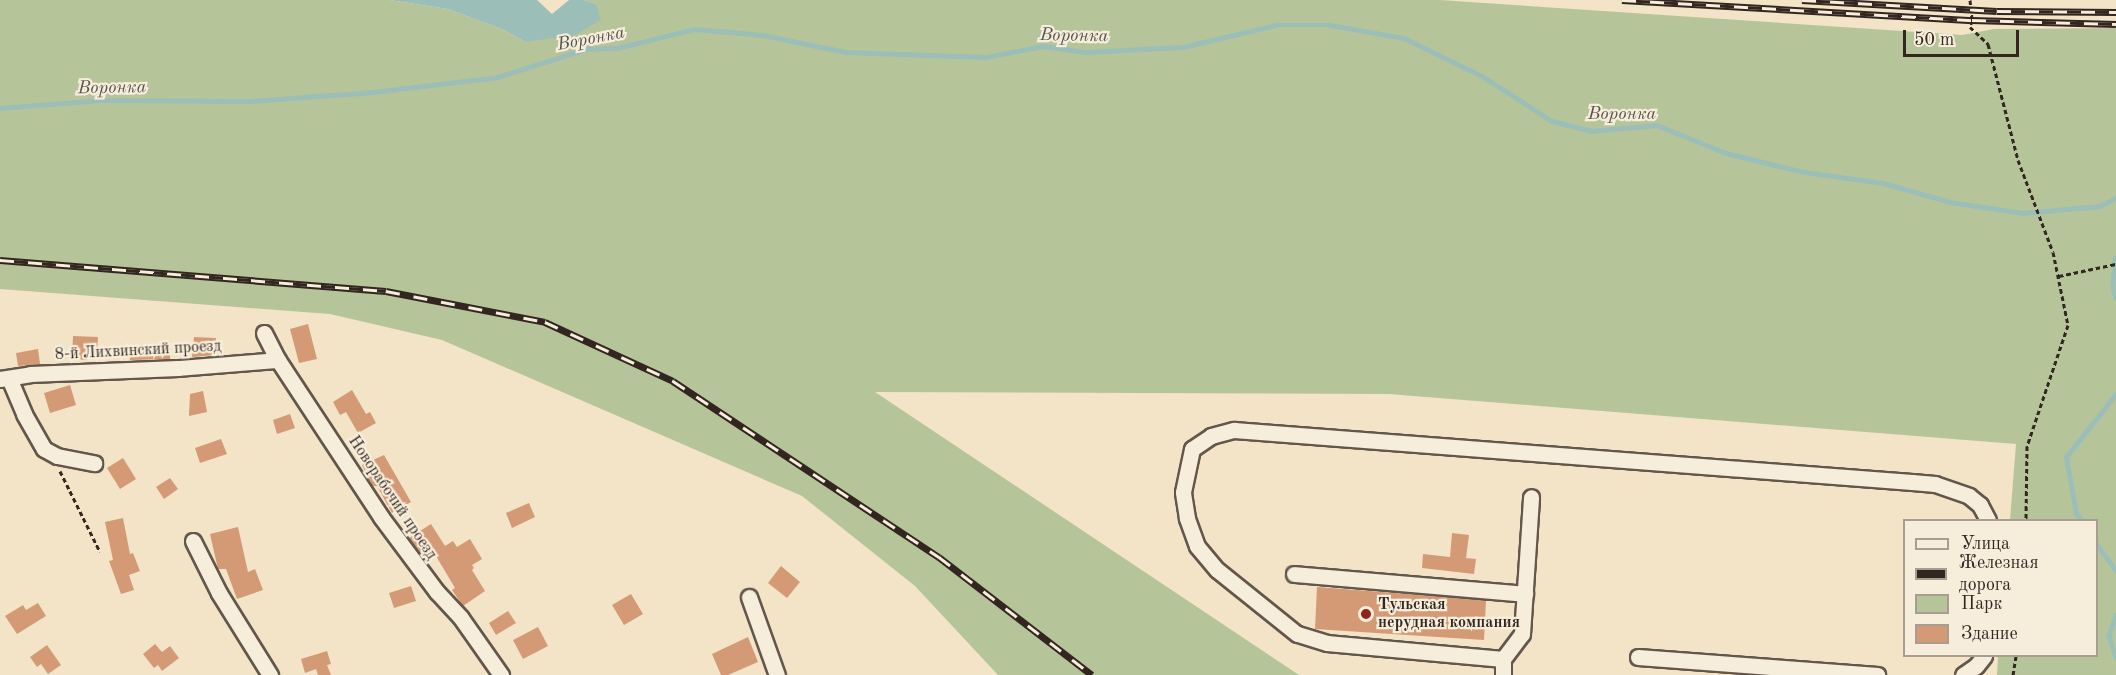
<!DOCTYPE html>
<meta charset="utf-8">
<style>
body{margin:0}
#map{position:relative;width:2116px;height:675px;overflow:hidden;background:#f3e4c7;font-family:"Old Standard TT",serif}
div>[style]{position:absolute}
.green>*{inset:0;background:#b6c599}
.water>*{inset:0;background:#9bbeb8}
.stream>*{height:4.5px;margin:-2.25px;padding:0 2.25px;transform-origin:2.25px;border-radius:2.25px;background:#9bbeb8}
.building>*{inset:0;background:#d39a75}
.path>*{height:3px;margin-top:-1.5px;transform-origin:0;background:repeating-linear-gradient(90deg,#332621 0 4.5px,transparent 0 7.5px)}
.roads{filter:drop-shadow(2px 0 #63564a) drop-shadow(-2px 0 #63564a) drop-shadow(0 2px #63564a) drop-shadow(0 -2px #63564a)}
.minor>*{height:15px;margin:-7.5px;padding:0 7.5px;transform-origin:7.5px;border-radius:7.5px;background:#f7eddb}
.rail>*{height:7px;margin-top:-3.5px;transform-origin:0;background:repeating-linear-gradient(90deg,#f7eddb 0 14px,#332621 0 28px);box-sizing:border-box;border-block:2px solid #332621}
.dots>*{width:16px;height:16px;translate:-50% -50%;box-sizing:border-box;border:3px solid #f7eddb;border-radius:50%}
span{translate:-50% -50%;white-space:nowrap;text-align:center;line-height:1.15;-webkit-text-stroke:4.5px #f7eddb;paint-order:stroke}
.street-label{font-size:16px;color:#332621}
.poi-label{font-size:16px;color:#332621;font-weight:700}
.left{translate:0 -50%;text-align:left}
.water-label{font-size:18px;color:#52544e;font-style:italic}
.legend{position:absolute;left:1903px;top:519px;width:195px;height:138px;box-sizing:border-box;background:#f7eddb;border:2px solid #a99d91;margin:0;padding:8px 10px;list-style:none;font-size:18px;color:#332621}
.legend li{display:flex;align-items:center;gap:12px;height:30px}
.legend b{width:30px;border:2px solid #a99d91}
.scale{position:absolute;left:1903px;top:30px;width:116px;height:27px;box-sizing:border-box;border:3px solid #332621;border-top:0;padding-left:8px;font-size:18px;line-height:21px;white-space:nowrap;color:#332621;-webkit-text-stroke:4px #f7eddb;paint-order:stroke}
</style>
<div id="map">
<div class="green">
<i style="clip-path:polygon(0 0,389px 0,448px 9px,504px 30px,525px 42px,596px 4px,584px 0,1440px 0,1962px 35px,1994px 29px,2116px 28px,2116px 675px,1997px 675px,1998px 656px,2096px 656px,2096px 520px,2010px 520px,2016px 444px,1389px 394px,875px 392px,1299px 675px,998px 675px,915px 586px,802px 496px,442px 340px,330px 314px,0 289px)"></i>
</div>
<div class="water">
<i style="clip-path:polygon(389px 0,537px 0,552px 14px,569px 0,584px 0,596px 4px,601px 20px,575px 35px,525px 42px,504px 30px,448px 9px)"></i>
</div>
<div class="stream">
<i style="left:0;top:108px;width:101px;rotate:-4.5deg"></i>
<i style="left:101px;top:100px;width:149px;rotate:0.4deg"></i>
<i style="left:250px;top:101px;width:123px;rotate:-4.2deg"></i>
<i style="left:373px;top:92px;width:126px;rotate:-6.8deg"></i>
<i style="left:498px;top:77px;width:92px;rotate:-17.7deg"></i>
<i style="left:586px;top:49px;width:31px;rotate:-2deg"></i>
<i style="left:617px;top:48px;width:80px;rotate:-13.7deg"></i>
<i style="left:695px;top:29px;width:68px;rotate:5deg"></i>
<i style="left:763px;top:35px;width:85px;rotate:11.6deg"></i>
<i style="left:846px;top:52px;width:140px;rotate:2deg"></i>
<i style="left:986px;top:57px;width:58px;rotate:-10.9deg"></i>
<i style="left:1043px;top:46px;width:42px;rotate:8.1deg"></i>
<i style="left:1085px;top:52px;width:98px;rotate:-2.9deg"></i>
<i style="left:1183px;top:47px;width:96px;rotate:-13.3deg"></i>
<i style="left:1276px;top:25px;width:54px"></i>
<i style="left:1330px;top:25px;width:75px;rotate:10deg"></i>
<i style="left:1404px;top:38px;width:87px;rotate:26deg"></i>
<i style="left:1482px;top:76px;width:83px;rotate:32.7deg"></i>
<i style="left:1552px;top:121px;width:41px;rotate:14deg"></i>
<i style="left:1592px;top:131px;width:65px;rotate:-5.3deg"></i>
<i style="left:1657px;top:125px;width:74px;rotate:22.1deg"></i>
<i style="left:1726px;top:153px;width:80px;rotate:13.7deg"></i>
<i style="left:1804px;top:172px;width:80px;rotate:7.9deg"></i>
<i style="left:1883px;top:183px;width:70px;rotate:15.8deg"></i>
<i style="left:1950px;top:202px;width:75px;rotate:8.5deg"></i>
<i style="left:2024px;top:213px;width:76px;rotate:-5.3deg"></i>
<i style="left:2100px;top:206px;width:18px;rotate:-27deg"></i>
<i style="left:2115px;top:258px;width:30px;rotate:94deg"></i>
<i style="left:2113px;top:288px;width:10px;rotate:73deg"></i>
<i style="left:2081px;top:520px;width:8px;rotate:-130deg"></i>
<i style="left:2076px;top:514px;width:58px;rotate:-100deg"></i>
<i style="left:2066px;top:457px;width:80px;rotate:-51.6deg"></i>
<i style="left:2096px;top:543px;width:34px;rotate:54deg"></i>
<i style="left:2116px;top:615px;width:22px;rotate:108deg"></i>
<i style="left:2109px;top:636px;width:22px;rotate:72deg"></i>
</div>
<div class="building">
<i style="clip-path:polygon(308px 324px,317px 359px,299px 363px,290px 329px)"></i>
<i style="clip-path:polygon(73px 336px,98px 337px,97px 354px,87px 354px,87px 360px,72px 359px)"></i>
<i style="clip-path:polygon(194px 337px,216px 338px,215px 355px,192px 357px)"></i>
<i style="clip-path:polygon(170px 348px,170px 359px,130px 360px,129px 350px)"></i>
<i style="clip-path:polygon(38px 349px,40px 364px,18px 366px,16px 353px)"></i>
<i style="clip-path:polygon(70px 385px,76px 405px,50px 413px,44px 393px)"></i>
<i style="clip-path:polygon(352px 390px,366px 414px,370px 412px,376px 423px,358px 433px,346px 412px,340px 415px,333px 402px)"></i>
<i style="clip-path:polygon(203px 391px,207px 412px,189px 416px,190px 394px)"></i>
<i style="clip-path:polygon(290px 414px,295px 428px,277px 434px,273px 420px)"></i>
<i style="clip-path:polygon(221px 439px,227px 454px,200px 463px,195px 448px)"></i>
<i style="clip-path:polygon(384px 455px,411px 502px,392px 513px,377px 486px,372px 486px,362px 465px)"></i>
<i style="clip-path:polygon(123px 458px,136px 479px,120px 489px,107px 468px)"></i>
<i style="clip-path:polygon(170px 478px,178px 489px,164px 499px,156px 487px)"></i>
<i style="clip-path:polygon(529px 503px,535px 517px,512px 528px,506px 513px)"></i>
<i style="clip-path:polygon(123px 518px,130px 554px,133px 553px,140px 571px,129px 575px,134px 590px,121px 594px,109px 561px,113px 560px,105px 522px)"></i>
<i style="clip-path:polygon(431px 524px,445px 546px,453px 541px,457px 547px,470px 539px,482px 559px,472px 565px,474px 568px,472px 570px,485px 591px,463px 606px,452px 590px,455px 588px,430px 546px,420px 552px,409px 538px)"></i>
<i style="clip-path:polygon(238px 527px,248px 572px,255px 569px,263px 590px,237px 599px,226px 569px,218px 569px,210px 534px)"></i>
<i style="clip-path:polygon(1452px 533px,1469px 535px,1466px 558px,1476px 559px,1474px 574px,1422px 568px,1423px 554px,1450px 557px)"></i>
<i style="clip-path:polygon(781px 566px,800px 582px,787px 598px,768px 583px)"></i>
<i style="clip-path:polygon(411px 586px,416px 601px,394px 608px,389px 593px)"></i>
<i style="clip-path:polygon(1317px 587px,1486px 600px,1484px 640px,1315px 629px)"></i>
<i style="clip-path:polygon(631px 594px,643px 614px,624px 625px,612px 605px)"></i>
<i style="clip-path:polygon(38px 603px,46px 616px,17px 634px,5px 616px,23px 605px,26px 610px)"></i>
<i style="clip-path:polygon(508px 611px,516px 623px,496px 635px,489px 623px)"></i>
<i style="clip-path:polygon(538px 627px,548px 646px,523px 659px,513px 640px)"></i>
<i style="clip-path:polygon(748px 637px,758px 662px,728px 675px,721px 675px,712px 654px)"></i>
<i style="clip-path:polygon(155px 644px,162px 652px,170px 646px,179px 658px,162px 671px,158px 665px,154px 668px,143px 654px)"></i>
<i style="clip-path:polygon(47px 645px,61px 665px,48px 674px,41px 664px,37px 667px,30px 657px)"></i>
<i style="clip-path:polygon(327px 651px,331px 664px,327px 665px,331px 675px,318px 675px,316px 669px,305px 673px,301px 659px)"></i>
</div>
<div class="path">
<i style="left:1970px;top:0;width:20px;rotate:84deg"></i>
<i style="left:1972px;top:20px;width:7px;rotate:106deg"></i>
<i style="left:1970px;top:27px;width:25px;rotate:43deg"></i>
<i style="left:1988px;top:44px;width:120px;rotate:75.5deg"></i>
<i style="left:2018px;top:160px;width:98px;rotate:69.2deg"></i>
<i style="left:2053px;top:252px;width:75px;rotate:78.4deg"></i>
<i style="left:2068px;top:325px;width:128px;rotate:108.7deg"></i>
<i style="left:2027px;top:446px;width:74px;rotate:90.8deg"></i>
<i style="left:2059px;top:276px;width:58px;rotate:-11.9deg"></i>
<i style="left:60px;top:471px;width:90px;rotate:63.7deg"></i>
<i style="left:2013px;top:675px;width:19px;rotate:-81deg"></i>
</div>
<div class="roads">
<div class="minor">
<i style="left:264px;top:333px;width:30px;rotate:63deg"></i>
<i style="left:278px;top:360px;width:188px;rotate:56.7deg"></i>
<i style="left:381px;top:517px;width:94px;rotate:53.3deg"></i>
<i style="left:437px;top:592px;width:35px;rotate:47deg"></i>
<i style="left:461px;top:618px;width:70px;rotate:54.9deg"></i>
<i style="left:9px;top:378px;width:39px;rotate:67deg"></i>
<i style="left:24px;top:414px;width:40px;rotate:60.3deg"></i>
<i style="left:44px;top:449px;width:15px;rotate:28deg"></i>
<i style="left:57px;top:456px;width:38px;rotate:11deg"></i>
<i style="left:0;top:379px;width:30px;rotate:-9deg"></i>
<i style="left:30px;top:374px;width:148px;rotate:-2.3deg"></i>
<i style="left:178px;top:368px;width:100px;rotate:-4.6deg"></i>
<i style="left:193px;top:541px;width:58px;rotate:63.4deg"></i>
<i style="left:219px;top:593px;width:97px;rotate:58.1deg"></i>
<i style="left:1294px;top:574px;width:232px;rotate:4.9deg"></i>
<i style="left:749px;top:597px;width:83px;rotate:70.3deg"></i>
<i style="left:1638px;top:657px;width:240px;rotate:4.3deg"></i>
<i style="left:1503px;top:659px;width:31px;rotate:-53deg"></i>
<i style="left:1522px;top:634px;width:137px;rotate:-86.2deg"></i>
<i style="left:1503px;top:675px;width:16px;rotate:-90deg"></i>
<i style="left:1503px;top:659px;width:177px;rotate:-174.8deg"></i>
<i style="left:1327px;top:643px;width:31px;rotate:-163deg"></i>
<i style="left:1297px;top:634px;width:102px;rotate:-141.3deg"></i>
<i style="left:1217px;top:570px;width:31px;rotate:-130deg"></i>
<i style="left:1197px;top:546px;width:30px;rotate:-110deg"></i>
<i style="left:1187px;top:518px;width:26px;rotate:-99deg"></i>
<i style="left:1183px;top:492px;width:44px;rotate:-78.2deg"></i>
<i style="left:1192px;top:449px;width:23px;rotate:-34deg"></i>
<i style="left:1211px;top:436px;width:24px;rotate:-15deg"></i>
<i style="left:1234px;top:430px;width:680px;rotate:4.39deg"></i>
<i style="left:1912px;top:482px;width:23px;rotate:5deg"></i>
<i style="left:1935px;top:484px;width:36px;rotate:19deg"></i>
<i style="left:1969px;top:496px;width:14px;rotate:39deg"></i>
<i style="left:1980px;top:505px;width:17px;rotate:62deg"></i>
<i style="left:1963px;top:675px;width:16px;rotate:-35deg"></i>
<i style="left:1976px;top:666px;width:13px;rotate:-51deg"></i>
</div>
</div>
<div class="rail">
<i style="left:1622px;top:0;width:351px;rotate:3.3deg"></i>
<i style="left:1972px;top:20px;width:144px;rotate:1.6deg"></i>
<i style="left:1802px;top:0;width:195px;rotate:3.2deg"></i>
<i style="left:1997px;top:11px;width:119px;rotate:0.5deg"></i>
<i style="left:0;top:260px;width:387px;rotate:4.6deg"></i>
<i style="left:386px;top:291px;width:162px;rotate:11deg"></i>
<i style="left:545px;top:322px;width:141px;rotate:24.7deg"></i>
<i style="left:673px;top:381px;width:319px;rotate:33.5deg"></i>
<i style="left:939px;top:557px;width:193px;rotate:37.6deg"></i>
</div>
<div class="dots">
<i style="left:1366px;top:614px;background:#8f2418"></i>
</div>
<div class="street-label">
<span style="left:138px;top:351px;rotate:-3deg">8-й Лихвинский проезд</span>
<span style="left:392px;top:498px;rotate:56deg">Новорабочий проезд</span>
</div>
<div class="poi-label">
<span class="left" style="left:1378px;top:614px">Тульская<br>нерудная компания</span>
</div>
<div class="water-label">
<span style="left:1074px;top:36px;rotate:1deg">Воронка</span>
<span style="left:591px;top:39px;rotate:-11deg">Воронка</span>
<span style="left:112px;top:88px;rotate:-1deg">Воронка</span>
<span style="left:1622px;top:114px">Воронка</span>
</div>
<ul class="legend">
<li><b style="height:8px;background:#f7eddb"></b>Улица</li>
<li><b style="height:8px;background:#332621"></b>Железная дорога</li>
<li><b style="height:16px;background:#b6c599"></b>Парк</li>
<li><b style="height:16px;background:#d39a75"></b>Здание</li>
</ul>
<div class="scale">50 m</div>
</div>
